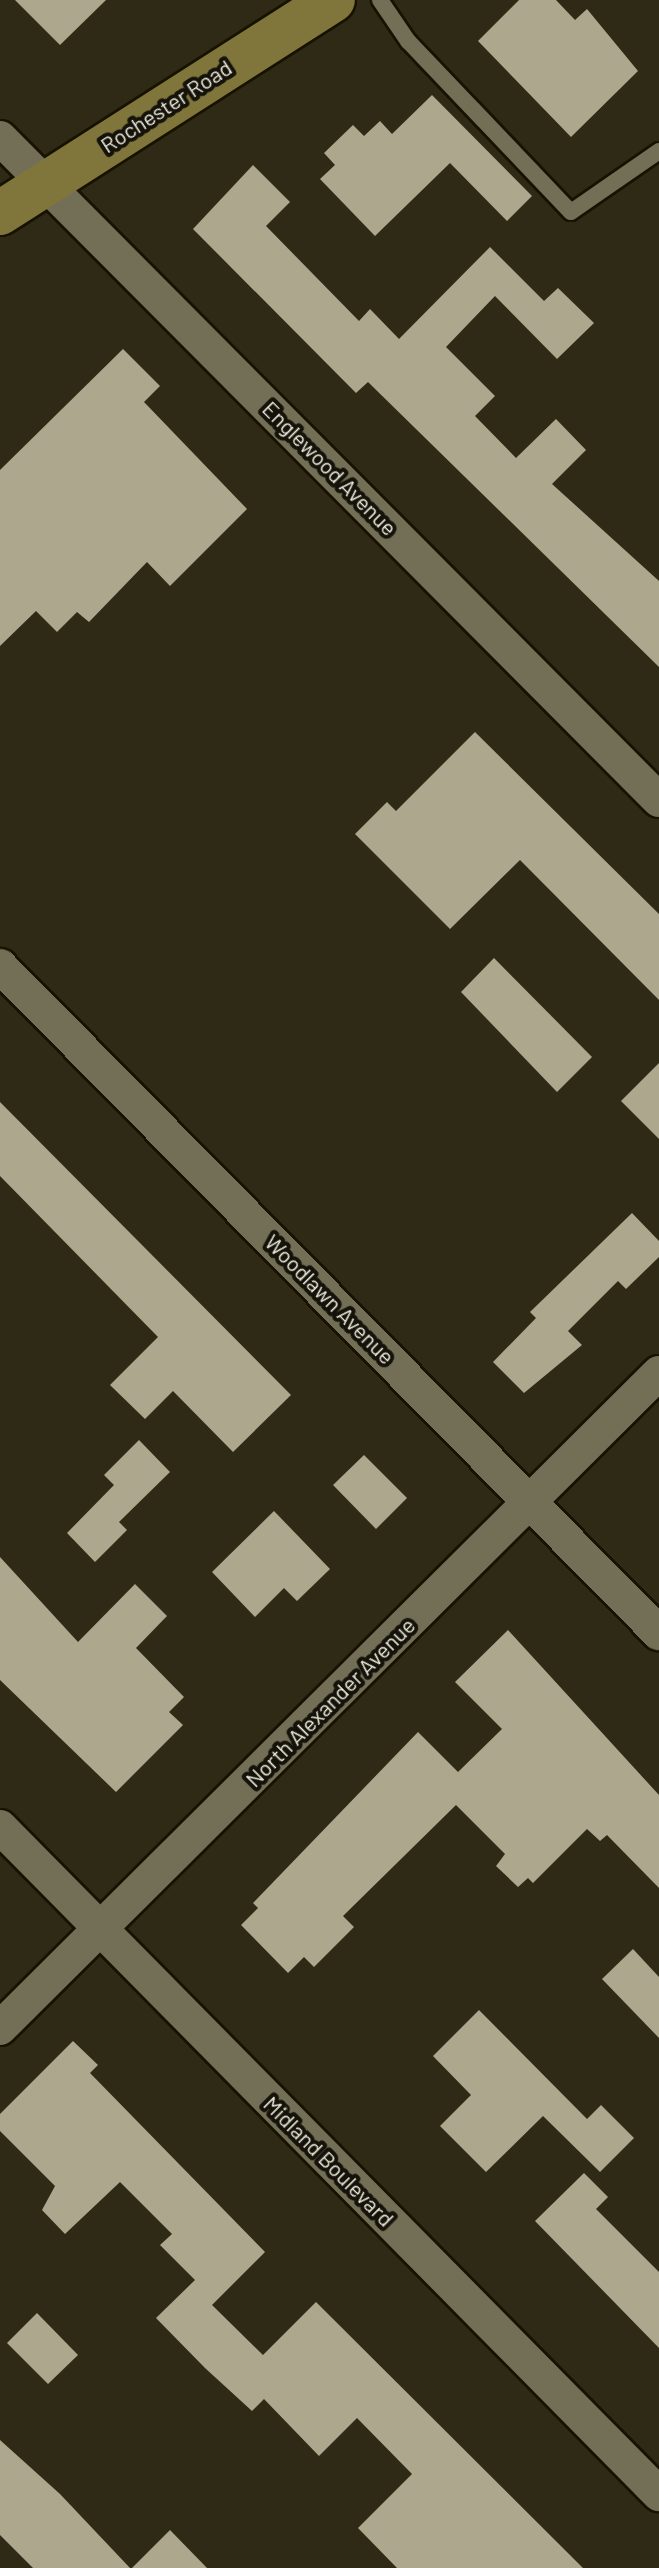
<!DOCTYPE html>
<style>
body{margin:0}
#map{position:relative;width:659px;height:2568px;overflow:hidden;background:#2f2a15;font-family:Barlow,sans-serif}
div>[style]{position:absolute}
.building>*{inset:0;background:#ada78e}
.roads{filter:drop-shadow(2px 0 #171201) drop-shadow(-2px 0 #171201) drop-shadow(0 2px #171201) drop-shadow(0 -2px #171201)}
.service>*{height:16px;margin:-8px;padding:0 8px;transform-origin:8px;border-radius:8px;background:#736e56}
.minor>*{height:34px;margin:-17px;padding:0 17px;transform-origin:17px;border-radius:17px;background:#736e56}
.secondary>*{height:44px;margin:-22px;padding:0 22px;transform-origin:22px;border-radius:22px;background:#80763c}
span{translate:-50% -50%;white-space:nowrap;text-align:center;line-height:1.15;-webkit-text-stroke:8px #151309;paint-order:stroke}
.street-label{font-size:22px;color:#ece9dc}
</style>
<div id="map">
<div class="building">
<i style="clip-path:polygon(15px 0,106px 0,60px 45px)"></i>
<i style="clip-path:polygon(519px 0,556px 0,575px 20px,587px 9px,638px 71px,571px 137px,478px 41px)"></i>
<i style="clip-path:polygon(432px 95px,532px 196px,507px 221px,450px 163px,375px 236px,320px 179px,335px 165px,324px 153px,353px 125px,364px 136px,380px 121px,392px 134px)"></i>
<i style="clip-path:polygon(253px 165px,290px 202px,266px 226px,359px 321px,370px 309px,399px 339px,490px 247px,544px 301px,558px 288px,594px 323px,557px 359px,495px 296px,446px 347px,495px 396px,475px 416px,516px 458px,556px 419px,586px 450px,552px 484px,659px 581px,659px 667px,368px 382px,356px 393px,193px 229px)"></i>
<i style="clip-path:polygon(123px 349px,160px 386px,144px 402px,247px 509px,170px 586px,147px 562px,89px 622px,77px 612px,57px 632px,36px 611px,0 646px,0 470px)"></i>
<i style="clip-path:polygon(475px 732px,659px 914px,659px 1000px,520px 860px,450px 929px,355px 834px,387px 802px,396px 811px)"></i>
<i style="clip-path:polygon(494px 958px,592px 1057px,557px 1092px,461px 992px)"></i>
<i style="clip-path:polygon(659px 1063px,659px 1139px,621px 1101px)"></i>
<i style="clip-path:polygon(0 1102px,291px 1395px,233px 1452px,173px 1391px,145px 1419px,110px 1385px,158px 1337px,0 1176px)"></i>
<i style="clip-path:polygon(632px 1213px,659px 1241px,659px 1257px,626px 1289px,618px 1281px,568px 1331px,582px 1345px,524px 1393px,493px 1362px,536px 1318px,530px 1312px)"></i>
<i style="clip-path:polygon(139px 1440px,170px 1472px,119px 1522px,127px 1530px,95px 1562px,67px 1533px,114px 1485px,104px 1475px)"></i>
<i style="clip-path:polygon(364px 1455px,407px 1498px,376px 1529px,333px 1485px)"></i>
<i style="clip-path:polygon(274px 1511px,330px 1569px,297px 1601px,284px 1588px,255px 1617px,212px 1572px)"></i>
<i style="clip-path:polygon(0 1557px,78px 1642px,135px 1584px,167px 1616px,136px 1648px,184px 1697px,169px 1712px,183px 1725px,116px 1792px,0 1680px)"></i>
<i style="clip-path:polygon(508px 1630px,659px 1795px,659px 1888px,607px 1835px,600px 1841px,587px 1829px,533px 1883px,528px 1878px,518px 1887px,496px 1866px,505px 1854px,456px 1805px,343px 1916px,354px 1927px,314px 1967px,304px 1957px,288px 1973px,241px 1925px,258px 1908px,253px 1903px,418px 1732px,458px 1772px,502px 1729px,455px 1682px)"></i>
<i style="clip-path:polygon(633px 1949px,659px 1977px,659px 2038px,602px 1979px)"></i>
<i style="clip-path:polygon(479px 2010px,587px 2119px,601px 2105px,634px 2138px,600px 2172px,543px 2116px,486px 2172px,440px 2126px,471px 2095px,433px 2056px)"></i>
<i style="clip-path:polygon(73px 2041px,98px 2065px,90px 2073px,265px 2252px,212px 2305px,263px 2355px,316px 2302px,583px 2568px,397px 2568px,358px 2528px,412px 2474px,357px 2418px,319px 2456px,264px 2399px,252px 2411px,205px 2368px,156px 2318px,195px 2280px,160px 2245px,172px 2234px,120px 2182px,65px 2234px,42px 2210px,55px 2186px,0 2131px,0 2114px)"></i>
<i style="clip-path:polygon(584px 2173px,608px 2197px,596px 2209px,659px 2272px,659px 2348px,535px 2221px)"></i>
<i style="clip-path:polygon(37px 2313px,78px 2355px,48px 2384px,7px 2343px)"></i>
<i style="clip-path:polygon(0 2440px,60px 2494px,130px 2568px,33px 2568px,0 2535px)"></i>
<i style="clip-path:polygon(170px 2530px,207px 2568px,132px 2568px)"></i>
</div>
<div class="roads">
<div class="service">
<i style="left:380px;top:0;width:50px;rotate:55.7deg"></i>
<i style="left:408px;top:41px;width:236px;rotate:46.4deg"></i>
<i style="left:571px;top:212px;width:107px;rotate:-34.7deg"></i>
</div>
<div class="minor">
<i style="left:0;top:138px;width:934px;rotate:45.13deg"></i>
<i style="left:0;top:966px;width:938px;rotate:45.35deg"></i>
<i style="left:0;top:1827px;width:938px;rotate:45.35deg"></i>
<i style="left:0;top:2028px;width:929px;rotate:-44.83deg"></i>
</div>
<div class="secondary">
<i style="left:0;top:213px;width:395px;rotate:-32.6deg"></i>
</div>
</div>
<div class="street-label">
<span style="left:166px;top:106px;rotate:-33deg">Rochester Road</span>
<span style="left:330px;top:468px;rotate:45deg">Englewood Avenue</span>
<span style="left:330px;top:1299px;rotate:45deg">Woodlawn Avenue</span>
<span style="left:330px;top:1702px;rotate:-45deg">North Alexander Avenue</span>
<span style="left:329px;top:2161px;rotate:45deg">Midland Boulevard</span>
</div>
</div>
